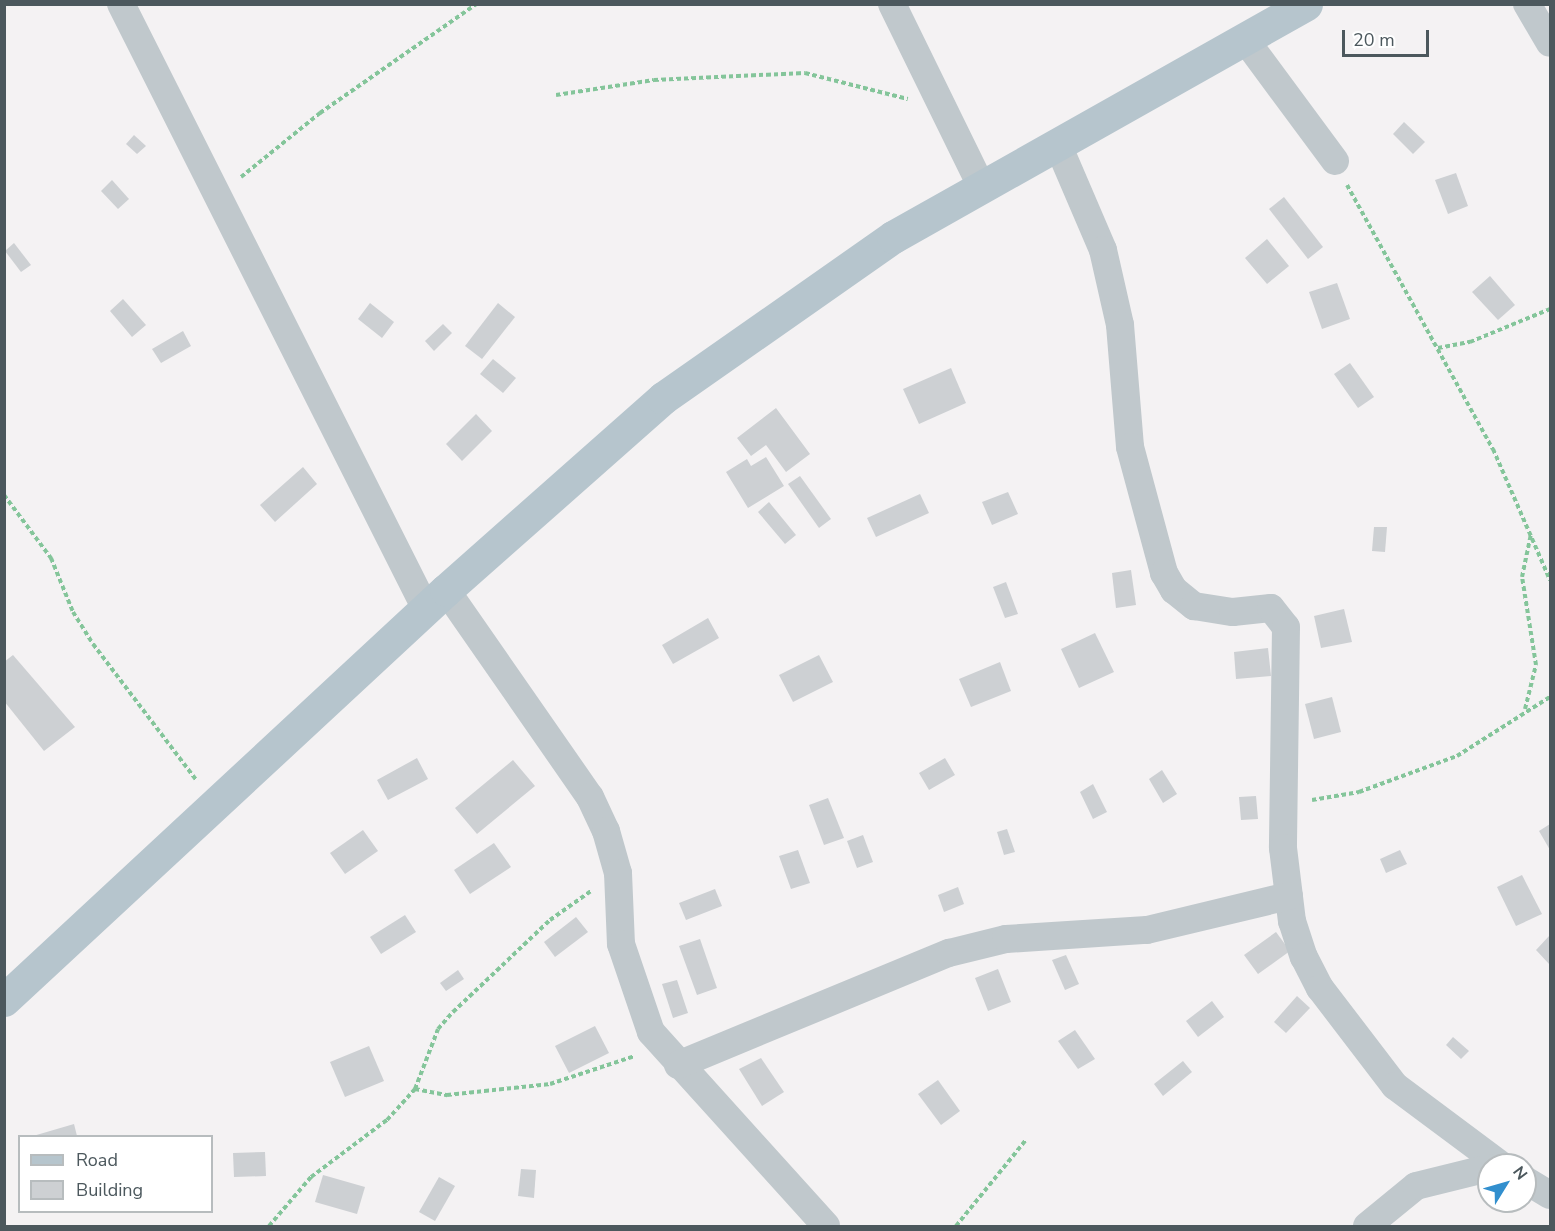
<!DOCTYPE html>
<style>
body{margin:0}
#map{position:relative;width:1555px;height:1231px;overflow:hidden;background:#f4f2f3;font-family:"Nunito Sans",sans-serif}
div>[style]{position:absolute}
.building>*{inset:0;background:#cdd0d3}
.path>*{height:4px;margin-top:-2px;transform-origin:0;background:repeating-linear-gradient(90deg,#84c59a 0 4.5px,transparent 0 7.5px)}
.minor>*{height:28px;margin:-14px;padding:0 14px;transform-origin:14px;border-radius:14px;background:#c0c8cc}
.major>*{height:33px;margin:-16.5px;padding:0 16.5px;transform-origin:16.5px;border-radius:16.5px;background:#b6c5cd}
span{translate:-50% -50%;white-space:nowrap;text-align:center;line-height:1.15;-webkit-text-stroke:4.5px #fff;paint-order:stroke}
.frame{position:absolute;inset:0;border:6px solid #4c585d;pointer-events:none}
.legend{position:absolute;left:18px;top:1135px;width:195px;height:78px;box-sizing:border-box;background:#fff;border:2px solid #b7bcbe;margin:0;padding:8px 10px;list-style:none;font-size:18px;color:#4c585d}
.legend li{display:flex;align-items:center;gap:12px;height:30px}
.legend b{width:30px;border:2px solid #b7bcbe}
.north{position:absolute;left:1477px;top:1153px;width:60px;height:60px;box-sizing:border-box;background:#fff;border:2px solid #b7bcbe;border-radius:50%;rotate:53deg;font-size:16px;font-weight:700;line-height:24px;text-align:center;color:#4c585d}
.north::after{content:'';display:block;margin:auto;width:21px;height:27px;background:#328fce;clip-path:polygon(50% 0,100% 100%,50% 72%,0 100%)}
.scale{position:absolute;left:1342px;top:30px;width:87px;height:27px;box-sizing:border-box;border:3px solid #4c585d;border-top:0;padding-left:8px;font-size:18px;line-height:21px;white-space:nowrap;color:#4c585d;-webkit-text-stroke:4px #fff;paint-order:stroke}
</style>
<div id="map">
<div class="building">
<i style="clip-path:polygon(1404px 122px,1425px 142px,1413px 154px,1393px 134px)"></i>
<i style="clip-path:polygon(134px 135px,146px 146px,137px 154px,126px 144px)"></i>
<i style="clip-path:polygon(1456px 173px,1468px 206px,1448px 214px,1435px 180px)"></i>
<i style="clip-path:polygon(112px 180px,129px 199px,118px 209px,101px 191px)"></i>
<i style="clip-path:polygon(1284px 197px,1323px 247px,1308px 259px,1269px 209px)"></i>
<i style="clip-path:polygon(1267px 239px,1289px 266px,1267px 284px,1245px 258px)"></i>
<i style="clip-path:polygon(14px 243px,31px 265px,21px 272px,5px 251px)"></i>
<i style="clip-path:polygon(1490px 276px,1515px 305px,1498px 320px,1472px 292px)"></i>
<i style="clip-path:polygon(1337px 283px,1350px 319px,1322px 329px,1309px 292px)"></i>
<i style="clip-path:polygon(123px 299px,146px 325px,132px 337px,110px 311px)"></i>
<i style="clip-path:polygon(370px 303px,394px 322px,382px 338px,358px 319px)"></i>
<i style="clip-path:polygon(498px 303px,515px 317px,482px 359px,465px 346px)"></i>
<i style="clip-path:polygon(443px 324px,452px 333px,434px 351px,425px 341px)"></i>
<i style="clip-path:polygon(183px 331px,191px 346px,161px 363px,152px 349px)"></i>
<i style="clip-path:polygon(493px 359px,516px 378px,503px 393px,480px 374px)"></i>
<i style="clip-path:polygon(1350px 363px,1374px 397px,1358px 408px,1334px 374px)"></i>
<i style="clip-path:polygon(951px 368px,966px 403px,919px 424px,903px 389px)"></i>
<i style="clip-path:polygon(776px 408px,810px 454px,786px 472px,766px 445px,751px 456px,737px 438px)"></i>
<i style="clip-path:polygon(476px 414px,492px 431px,462px 461px,446px 444px)"></i>
<i style="clip-path:polygon(766px 457px,784px 486px,748px 508px,726px 472px,747px 459px,751px 466px)"></i>
<i style="clip-path:polygon(303px 467px,317px 484px,275px 522px,260px 505px)"></i>
<i style="clip-path:polygon(800px 476px,831px 519px,819px 528px,788px 484px)"></i>
<i style="clip-path:polygon(1008px 492px,1018px 514px,992px 525px,982px 502px)"></i>
<i style="clip-path:polygon(920px 494px,929px 513px,876px 537px,867px 518px)"></i>
<i style="clip-path:polygon(769px 502px,796px 535px,785px 544px,758px 512px)"></i>
<i style="clip-path:polygon(1374px 527px,1387px 527px,1385px 552px,1372px 551px)"></i>
<i style="clip-path:polygon(1131px 570px,1136px 605px,1116px 608px,1112px 573px)"></i>
<i style="clip-path:polygon(1006px 582px,1018px 614px,1005px 618px,993px 587px)"></i>
<i style="clip-path:polygon(1344px 609px,1352px 642px,1321px 648px,1314px 616px)"></i>
<i style="clip-path:polygon(708px 618px,719px 638px,673px 664px,662px 645px)"></i>
<i style="clip-path:polygon(1095px 633px,1114px 672px,1079px 688px,1061px 649px)"></i>
<i style="clip-path:polygon(1268px 648px,1271px 676px,1236px 679px,1234px 652px)"></i>
<i style="clip-path:polygon(13px 655px,75px 727px,44px 751px,4px 701px,4px 662px)"></i>
<i style="clip-path:polygon(819px 655px,833px 682px,793px 702px,779px 675px)"></i>
<i style="clip-path:polygon(1000px 662px,1011px 691px,971px 707px,959px 679px)"></i>
<i style="clip-path:polygon(1332px 697px,1341px 732px,1314px 739px,1305px 704px)"></i>
<i style="clip-path:polygon(417px 758px,428px 779px,388px 800px,377px 780px)"></i>
<i style="clip-path:polygon(945px 758px,955px 775px,929px 790px,919px 773px)"></i>
<i style="clip-path:polygon(513px 760px,535px 786px,477px 834px,455px 808px)"></i>
<i style="clip-path:polygon(1162px 770px,1177px 794px,1163px 803px,1149px 779px)"></i>
<i style="clip-path:polygon(1093px 784px,1107px 812px,1093px 819px,1080px 792px)"></i>
<i style="clip-path:polygon(1256px 796px,1258px 819px,1241px 820px,1239px 797px)"></i>
<i style="clip-path:polygon(828px 798px,844px 838px,824px 845px,809px 805px)"></i>
<i style="clip-path:polygon(1550px 824px,1550px 850px,1539px 831px)"></i>
<i style="clip-path:polygon(1007px 829px,1015px 852px,1004px 855px,997px 832px)"></i>
<i style="clip-path:polygon(363px 830px,378px 851px,345px 874px,330px 853px)"></i>
<i style="clip-path:polygon(863px 835px,873px 862px,857px 868px,847px 841px)"></i>
<i style="clip-path:polygon(494px 843px,511px 867px,470px 894px,454px 870px)"></i>
<i style="clip-path:polygon(798px 850px,810px 883px,791px 889px,779px 856px)"></i>
<i style="clip-path:polygon(1400px 850px,1407px 864px,1386px 873px,1380px 859px)"></i>
<i style="clip-path:polygon(1522px 875px,1542px 914px,1516px 926px,1497px 887px)"></i>
<i style="clip-path:polygon(958px 887px,964px 904px,944px 912px,938px 895px)"></i>
<i style="clip-path:polygon(715px 889px,722px 906px,686px 920px,679px 903px)"></i>
<i style="clip-path:polygon(405px 915px,416px 932px,381px 954px,370px 937px)"></i>
<i style="clip-path:polygon(576px 917px,588px 932px,555px 957px,544px 942px)"></i>
<i style="clip-path:polygon(1276px 932px,1290px 951px,1258px 974px,1244px 955px)"></i>
<i style="clip-path:polygon(1550px 935px,1550px 965px,1536px 950px)"></i>
<i style="clip-path:polygon(700px 939px,717px 988px,697px 995px,679px 946px)"></i>
<i style="clip-path:polygon(1066px 955px,1079px 984px,1065px 990px,1052px 960px)"></i>
<i style="clip-path:polygon(998px 969px,1011px 1002px,988px 1011px,975px 978px)"></i>
<i style="clip-path:polygon(458px 970px,464px 979px,446px 991px,440px 983px)"></i>
<i style="clip-path:polygon(677px 980px,688px 1013px,673px 1018px,662px 984px)"></i>
<i style="clip-path:polygon(1297px 996px,1310px 1008px,1286px 1033px,1274px 1022px)"></i>
<i style="clip-path:polygon(1212px 1001px,1224px 1017px,1198px 1037px,1186px 1021px)"></i>
<i style="clip-path:polygon(595px 1026px,609px 1053px,569px 1073px,555px 1046px)"></i>
<i style="clip-path:polygon(1075px 1030px,1095px 1059px,1078px 1069px,1058px 1041px)"></i>
<i style="clip-path:polygon(1453px 1037px,1469px 1051px,1461px 1059px,1446px 1045px)"></i>
<i style="clip-path:polygon(369px 1046px,384px 1081px,345px 1097px,330px 1062px)"></i>
<i style="clip-path:polygon(761px 1058px,784px 1092px,762px 1106px,739px 1069px)"></i>
<i style="clip-path:polygon(1183px 1061px,1192px 1072px,1163px 1096px,1154px 1084px)"></i>
<i style="clip-path:polygon(938px 1080px,960px 1111px,941px 1125px,918px 1094px)"></i>
<i style="clip-path:polygon(74px 1124px,77px 1136px,33px 1136px)"></i>
<i style="clip-path:polygon(265px 1152px,266px 1176px,234px 1177px,233px 1153px)"></i>
<i style="clip-path:polygon(521px 1169px,536px 1170px,534px 1198px,518px 1196px)"></i>
<i style="clip-path:polygon(323px 1175px,365px 1187px,357px 1214px,315px 1202px)"></i>
<i style="clip-path:polygon(439px 1177px,455px 1186px,435px 1221px,419px 1212px)"></i>
</div>
<div class="path">
<i style="left:556px;top:95px;width:99px;rotate:-8.7deg"></i>
<i style="left:654px;top:80px;width:151px;rotate:-2.7deg"></i>
<i style="left:805px;top:73px;width:106px;rotate:14.2deg"></i>
<i style="left:241px;top:177px;width:102px;rotate:-39deg"></i>
<i style="left:320px;top:113px;width:190px;rotate:-34.9deg"></i>
<i style="left:1347px;top:185px;width:302px;rotate:61.1deg"></i>
<i style="left:1493px;top:449px;width:143px;rotate:66.5deg"></i>
<i style="left:1438px;top:348px;width:33px;rotate:-11deg"></i>
<i style="left:1470px;top:342px;width:87px;rotate:-22.4deg"></i>
<i style="left:4px;top:495px;width:79px;rotate:53.3deg"></i>
<i style="left:51px;top:558px;width:58px;rotate:67.8deg"></i>
<i style="left:73px;top:612px;width:38px;rotate:58deg"></i>
<i style="left:93px;top:644px;width:172px;rotate:52.8deg"></i>
<i style="left:1525px;top:709px;width:45px;rotate:-76deg"></i>
<i style="left:1536px;top:665px;width:89px;rotate:-99deg"></i>
<i style="left:1522px;top:577px;width:44px;rotate:-78.2deg"></i>
<i style="left:1312px;top:800px;width:48px;rotate:-9.7deg"></i>
<i style="left:1359px;top:792px;width:104px;rotate:-20.2deg"></i>
<i style="left:1457px;top:756px;width:110px;rotate:-32.4deg"></i>
<i style="left:415px;top:1089px;width:33px;rotate:11deg"></i>
<i style="left:447px;top:1095px;width:104px;rotate:-6.1deg"></i>
<i style="left:550px;top:1084px;width:89px;rotate:-18.2deg"></i>
<i style="left:269px;top:1226px;width:65px;rotate:-49.4deg"></i>
<i style="left:311px;top:1177px;width:95px;rotate:-36.9deg"></i>
<i style="left:387px;top:1120px;width:42px;rotate:-47.9deg"></i>
<i style="left:415px;top:1089px;width:64px;rotate:-69deg"></i>
<i style="left:438px;top:1029px;width:23px;rotate:-49deg"></i>
<i style="left:453px;top:1012px;width:134px;rotate:-43.5deg"></i>
<i style="left:550px;top:920px;width:50px;rotate:-35.3deg"></i>
<i style="left:956px;top:1226px;width:111px;rotate:-50.9deg"></i>
</div>
<div class="minor">
<i style="left:121px;top:4px;width:678px;rotate:63.25deg"></i>
<i style="left:892px;top:4px;width:205px;rotate:63.9deg"></i>
<i style="left:1527px;top:4px;width:45px;rotate:59.5deg"></i>
<i style="left:1244px;top:38px;width:153px;rotate:53.5deg"></i>
<i style="left:1058px;top:145px;width:114px;rotate:66.8deg"></i>
<i style="left:1103px;top:250px;width:77px;rotate:77.2deg"></i>
<i style="left:1120px;top:325px;width:122px;rotate:85.3deg"></i>
<i style="left:1130px;top:447px;width:131px;rotate:74.9deg"></i>
<i style="left:1164px;top:573px;width:20px;rotate:60deg"></i>
<i style="left:1174px;top:590px;width:26px;rotate:39deg"></i>
<i style="left:1194px;top:606px;width:39px;rotate:9deg"></i>
<i style="left:1233px;top:612px;width:38px;rotate:-6deg"></i>
<i style="left:1271px;top:608px;width:24px;rotate:52deg"></i>
<i style="left:1286px;top:627px;width:221px;rotate:90.8deg"></i>
<i style="left:1283px;top:848px;width:74px;rotate:83deg"></i>
<i style="left:1292px;top:921px;width:38px;rotate:72deg"></i>
<i style="left:1304px;top:957px;width:35px;rotate:63deg"></i>
<i style="left:1320px;top:988px;width:123px;rotate:52.6deg"></i>
<i style="left:1395px;top:1086px;width:132px;rotate:36.7deg"></i>
<i style="left:446px;top:590px;width:252px;rotate:55.2deg"></i>
<i style="left:590px;top:797px;width:38px;rotate:65deg"></i>
<i style="left:606px;top:831px;width:44px;rotate:74.1deg"></i>
<i style="left:618px;top:873px;width:71px;rotate:87.6deg"></i>
<i style="left:621px;top:944px;width:93px;rotate:71.2deg"></i>
<i style="left:651px;top:1032px;width:261px;rotate:47.9deg"></i>
<i style="left:678px;top:1065px;width:293px;rotate:-22.5deg"></i>
<i style="left:949px;top:953px;width:59px;rotate:-13.8deg"></i>
<i style="left:1006px;top:939px;width:141px;rotate:-3.7deg"></i>
<i style="left:1147px;top:930px;width:146px;rotate:-13.5deg"></i>
<i style="left:1525px;top:1180px;width:29px;rotate:31deg"></i>
<i style="left:1367px;top:1226px;width:63px;rotate:-39.2deg"></i>
<i style="left:1416px;top:1186px;width:75px;rotate:-13.9deg"></i>
</div>
<div class="major">
<i style="left:4px;top:1000px;width:603px;rotate:-42.85deg"></i>
<i style="left:446px;top:590px;width:290px;rotate:-41.5deg"></i>
<i style="left:663px;top:398px;width:281px;rotate:-35deg"></i>
<i style="left:893px;top:237px;width:474px;rotate:-29.4deg"></i>
</div>
<div class="frame"></div>
<ul class="legend">
<li><b style="height:8px;background:#b6c5cd"></b>Road</li>
<li><b style="height:16px;background:#cdd0d3"></b>Building</li>
</ul>
<div class="north">N</div>
<div class="scale">20 m</div>
</div>
